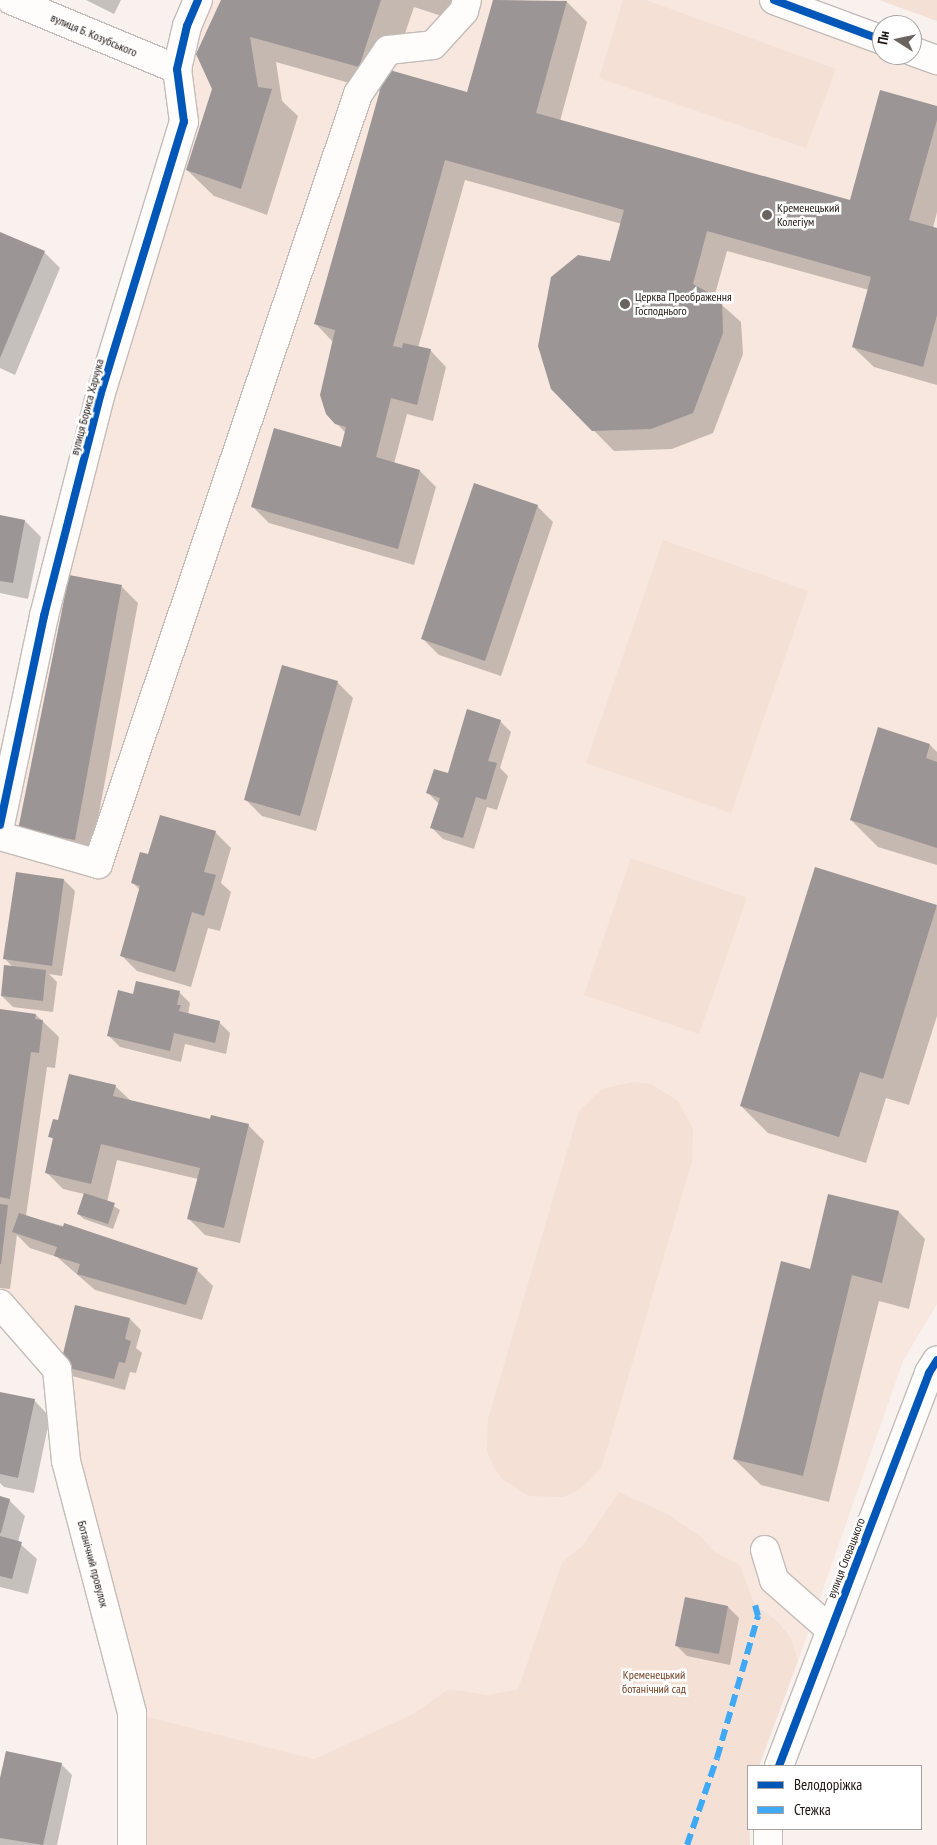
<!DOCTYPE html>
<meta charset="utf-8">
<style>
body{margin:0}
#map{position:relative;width:937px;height:1845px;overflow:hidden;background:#f8f1ed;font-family:"PT Sans Narrow",sans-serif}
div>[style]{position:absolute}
.built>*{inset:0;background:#f7e7de}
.green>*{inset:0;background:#f4e0d5}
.shadow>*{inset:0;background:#0003}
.building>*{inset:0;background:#9b9595}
.roads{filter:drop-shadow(1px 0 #c3bcb8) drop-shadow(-1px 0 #c3bcb8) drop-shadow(0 1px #c3bcb8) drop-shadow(0 -1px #c3bcb8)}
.minor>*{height:28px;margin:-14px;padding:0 14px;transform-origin:14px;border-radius:14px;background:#fefdfc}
.quiet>*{height:6px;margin-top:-3px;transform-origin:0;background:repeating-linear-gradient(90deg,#3fa9f5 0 12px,transparent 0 18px)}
.cycleway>*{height:8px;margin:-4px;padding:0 4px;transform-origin:4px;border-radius:4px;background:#0057b8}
.dots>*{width:14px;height:14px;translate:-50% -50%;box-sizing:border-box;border:2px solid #fff;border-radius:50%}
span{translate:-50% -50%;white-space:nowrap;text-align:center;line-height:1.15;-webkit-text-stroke:5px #fff;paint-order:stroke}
.street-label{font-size:12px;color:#1e1612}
.poi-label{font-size:12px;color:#1e1612}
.left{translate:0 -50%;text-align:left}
.park-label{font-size:12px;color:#724121}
.legend{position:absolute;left:747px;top:1765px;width:175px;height:65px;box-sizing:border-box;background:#fff;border:1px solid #a5a2a0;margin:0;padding:6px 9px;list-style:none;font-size:15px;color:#1e1612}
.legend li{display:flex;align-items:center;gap:10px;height:25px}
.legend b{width:25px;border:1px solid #a5a2a0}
.north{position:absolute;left:872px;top:15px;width:50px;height:50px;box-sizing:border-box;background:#fff;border:1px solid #a5a2a0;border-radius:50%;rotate:280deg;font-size:14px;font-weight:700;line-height:20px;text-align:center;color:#1e1612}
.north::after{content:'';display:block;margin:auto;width:18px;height:22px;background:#6a635f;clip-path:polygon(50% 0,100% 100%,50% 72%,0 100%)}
</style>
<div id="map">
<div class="built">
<i style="clip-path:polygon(198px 0,774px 0,882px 40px,882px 55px,912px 55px,937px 60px,937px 1304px,903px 1361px,798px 1661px,791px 1638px,779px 1621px,755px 1605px,740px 1565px,714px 1551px,700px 1536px,619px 1492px,582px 1546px,562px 1562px,518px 1689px,487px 1695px,449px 1689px,413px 1714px,314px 1759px,132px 1713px,57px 1369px,0 1304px,0 825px,184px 122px)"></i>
</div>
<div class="green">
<i style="clip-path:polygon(623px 0,646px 0,836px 69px,806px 148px,599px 78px)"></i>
<i style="clip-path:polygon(879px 0,937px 0,937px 21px)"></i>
<i style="clip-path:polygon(663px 540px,808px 591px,731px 813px,586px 763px)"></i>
<i style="clip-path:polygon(631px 858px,747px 898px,699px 1034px,584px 995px)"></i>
<i style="clip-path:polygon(633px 1082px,651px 1084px,678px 1101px,693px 1129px,692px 1161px,601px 1469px,578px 1491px,563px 1497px,529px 1496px,502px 1479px,493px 1466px,487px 1451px,488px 1419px,579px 1111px,602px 1089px)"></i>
<i style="clip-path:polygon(619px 1492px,667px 1514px,700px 1536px,714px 1551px,740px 1565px,755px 1605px,778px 1621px,791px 1638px,798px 1661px,759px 1766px,748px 1766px,750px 1845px,132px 1845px,132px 1713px,314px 1759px,413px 1714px,449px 1689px,487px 1695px,518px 1689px,562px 1562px,582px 1546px)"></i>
</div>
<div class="shadow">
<i style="clip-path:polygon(86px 0,121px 0,114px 14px)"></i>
<i style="clip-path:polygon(222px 0,456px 0,451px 19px,414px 7px,392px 72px,468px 93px,494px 0,567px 2px,587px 22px,560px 121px,851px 202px,937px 107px,937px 212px,933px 228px,937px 229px,937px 385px,874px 367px,853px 347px,869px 290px,727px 251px,714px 298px,741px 322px,743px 354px,713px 433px,672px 449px,614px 451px,552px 388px,611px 262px,622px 224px,465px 180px,418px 348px,430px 350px,446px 367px,433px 421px,407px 414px,394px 464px,420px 471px,436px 487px,414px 565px,269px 523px,253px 507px,342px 449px,346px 433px,336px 423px,333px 342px,316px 324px,381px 92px,276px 62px,282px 101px,298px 116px,267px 215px,214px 196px,187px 170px,214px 89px)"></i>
<i style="clip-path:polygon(0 233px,44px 252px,60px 268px,15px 375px,0 368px)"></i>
<i style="clip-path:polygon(537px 506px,553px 522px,501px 676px,439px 655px,423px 639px)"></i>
<i style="clip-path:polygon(0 516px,25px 521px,41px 537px,28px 599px,0 593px)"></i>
<i style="clip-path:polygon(122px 587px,138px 603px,91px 856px,36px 846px)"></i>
<i style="clip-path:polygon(337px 682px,353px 698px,316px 831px,262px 816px,246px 800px)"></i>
<i style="clip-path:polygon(500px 721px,511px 732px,500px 768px,508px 776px,497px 810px,487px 807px,474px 849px,443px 839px,432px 828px,439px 804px,428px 793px)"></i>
<i style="clip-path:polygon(930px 745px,937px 752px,937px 865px,878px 847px,851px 820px)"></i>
<i style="clip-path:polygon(215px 832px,231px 848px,221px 883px,231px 892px,220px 931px,208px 928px,191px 987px,137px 971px,121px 955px,140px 890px,133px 883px)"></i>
<i style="clip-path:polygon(64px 880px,75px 891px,62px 976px,49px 974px,57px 982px,53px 1012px,13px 1007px,2px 996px,13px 967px,4px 958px)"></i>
<i style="clip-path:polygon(937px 906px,937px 1016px,909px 1105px,886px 1098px,866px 1163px,768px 1133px,741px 1106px)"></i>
<i style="clip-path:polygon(179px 992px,190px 1003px,188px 1015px,219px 1022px,230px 1033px,226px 1054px,185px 1044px,181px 1062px,120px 1047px,109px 1036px,133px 996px)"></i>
<i style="clip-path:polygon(0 1010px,36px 1015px,59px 1037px,55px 1068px,47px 1067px,26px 1216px,96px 1235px,197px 1270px,213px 1286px,202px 1320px,95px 1290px,57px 1257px,30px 1248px,17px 1235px,10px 1289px,0 1288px)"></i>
<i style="clip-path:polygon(115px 1086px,131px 1101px,210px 1120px,248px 1125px,264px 1141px,240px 1243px,205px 1235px,189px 1219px,198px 1179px,117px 1160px,107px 1202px,120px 1210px,113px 1229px,84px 1219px,78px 1214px,84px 1194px,63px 1189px,47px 1173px,54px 1140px,50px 1136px,59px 1122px)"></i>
<i style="clip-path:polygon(829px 1195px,899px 1212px,925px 1239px,909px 1309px,879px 1301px,829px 1502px,761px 1485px,734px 1459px,811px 1270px)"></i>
<i style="clip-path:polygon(76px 1306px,130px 1319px,141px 1330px,136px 1348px,142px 1353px,136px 1373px,130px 1372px,125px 1390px,72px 1376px,61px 1365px)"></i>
<i style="clip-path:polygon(0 1393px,34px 1400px,50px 1417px,34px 1493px,4px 1487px,0 1483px)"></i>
<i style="clip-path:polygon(0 1497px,9px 1500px,25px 1516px,18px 1542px,37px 1559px,28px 1594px,0 1587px)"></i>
<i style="clip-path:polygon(686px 1599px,728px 1607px,739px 1618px,730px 1665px,687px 1656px,676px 1645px)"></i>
<i style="clip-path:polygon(61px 1764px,72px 1775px,57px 1845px,0 1845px,0 1784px)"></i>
</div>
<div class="building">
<i style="clip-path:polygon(221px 0,381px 0,359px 67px,250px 37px,258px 87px,272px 89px,241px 189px,186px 170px,212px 89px,196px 54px)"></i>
<i style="clip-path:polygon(493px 0,567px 1px,536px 113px,850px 200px,880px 90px,937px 106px,937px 120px,909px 220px,937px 228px,937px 315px,923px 367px,852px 347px,871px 277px,707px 231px,693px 284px,722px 300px,723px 333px,693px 413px,651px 429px,592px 431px,551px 389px,538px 346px,551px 277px,578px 255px,610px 261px,624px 210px,445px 160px,393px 346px,402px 348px,403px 343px,431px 349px,417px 405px,391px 398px,376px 457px,420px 470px,398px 549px,251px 507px,274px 428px,341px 447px,346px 427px,335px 424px,326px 414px,320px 395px,335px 330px,314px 324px,386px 69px,467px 92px)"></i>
<i style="clip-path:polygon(0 232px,45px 251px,0 358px)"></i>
<i style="clip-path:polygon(474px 483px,538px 505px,485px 661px,421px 639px)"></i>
<i style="clip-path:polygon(0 515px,25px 520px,13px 583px,0 581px)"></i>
<i style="clip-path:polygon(69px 575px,122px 585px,75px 840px,18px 830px)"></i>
<i style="clip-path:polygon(282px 665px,338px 681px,300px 816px,244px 800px)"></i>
<i style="clip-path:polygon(467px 709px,501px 720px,488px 761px,497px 763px,486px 800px,476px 797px,463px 838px,430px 828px,440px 798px,426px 793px,434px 769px,448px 773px)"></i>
<i style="clip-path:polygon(878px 727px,930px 744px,926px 758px,937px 762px,937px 848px,850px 820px)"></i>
<i style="clip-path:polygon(160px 815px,216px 831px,204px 872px,216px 875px,204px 916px,192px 912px,175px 972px,120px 956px,140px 886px,131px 883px,140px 852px,148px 854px)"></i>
<i style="clip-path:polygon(815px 867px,937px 905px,883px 1079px,860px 1072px,839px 1137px,740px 1106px)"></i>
<i style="clip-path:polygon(16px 872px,64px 879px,52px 966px,3px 959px)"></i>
<i style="clip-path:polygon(4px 965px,46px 970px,43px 1001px,1px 996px)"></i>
<i style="clip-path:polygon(136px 981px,180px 991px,177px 1005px,181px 1005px,179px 1011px,220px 1021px,215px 1043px,174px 1033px,170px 1051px,107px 1036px,118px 990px,133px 994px)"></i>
<i style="clip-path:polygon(0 1009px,36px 1014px,35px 1019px,43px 1020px,39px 1053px,31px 1052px,10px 1199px,0 1197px)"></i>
<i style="clip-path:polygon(69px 1074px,116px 1085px,113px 1096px,210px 1119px,211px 1115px,249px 1124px,224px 1228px,187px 1219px,200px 1168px,101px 1144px,91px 1184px,45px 1173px,53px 1138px,48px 1137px,53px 1119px,58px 1120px)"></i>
<i style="clip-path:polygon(84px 1193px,115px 1203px,108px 1224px,77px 1214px)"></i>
<i style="clip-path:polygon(828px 1194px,899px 1211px,882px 1283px,852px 1275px,803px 1476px,733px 1459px,781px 1261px,810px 1269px)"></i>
<i style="clip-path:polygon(0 1204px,8px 1205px,1px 1264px,0 1264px)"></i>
<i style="clip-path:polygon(19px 1213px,63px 1227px,64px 1223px,198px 1268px,186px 1305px,77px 1274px,80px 1264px,54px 1256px,57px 1247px,12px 1232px)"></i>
<i style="clip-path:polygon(75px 1305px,130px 1318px,125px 1339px,131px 1341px,125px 1363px,119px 1362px,114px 1379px,60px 1366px)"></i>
<i style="clip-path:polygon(0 1392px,35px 1399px,18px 1478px,0 1474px)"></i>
<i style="clip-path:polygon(0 1496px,10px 1499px,1px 1533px,0 1533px)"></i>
<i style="clip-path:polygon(0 1536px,22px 1542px,12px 1579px,0 1576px)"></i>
<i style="clip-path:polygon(685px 1597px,728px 1606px,719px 1654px,675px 1646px)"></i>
<i style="clip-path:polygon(6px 1751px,62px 1763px,43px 1845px,0 1838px,0 1778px)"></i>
</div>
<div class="roads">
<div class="minor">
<i style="left:11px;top:0;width:180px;rotate:22.6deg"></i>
<i style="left:774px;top:0;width:115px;rotate:20.3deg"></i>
<i style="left:912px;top:51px;width:27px;rotate:20deg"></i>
<i style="left:0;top:825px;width:214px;rotate:-78.1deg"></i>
<i style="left:44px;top:616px;width:227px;rotate:-75.7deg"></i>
<i style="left:100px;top:396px;width:287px;rotate:-73deg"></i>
<i style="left:184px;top:122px;width:53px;rotate:-97.5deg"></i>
<i style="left:177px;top:69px;width:44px;rotate:-76.9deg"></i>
<i style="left:187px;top:26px;width:28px;rotate:-67deg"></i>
<i style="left:0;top:836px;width:102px;rotate:15.9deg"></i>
<i style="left:98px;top:864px;width:813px;rotate:-71.34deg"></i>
<i style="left:358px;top:94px;width:53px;rotate:-55.7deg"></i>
<i style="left:388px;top:50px;width:45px;rotate:-6.3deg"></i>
<i style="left:433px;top:45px;width:46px;rotate:-47.6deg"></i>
<i style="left:464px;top:11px;width:11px;rotate:-75deg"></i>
<i style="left:0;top:1304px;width:86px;rotate:48.8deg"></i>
<i style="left:57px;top:1369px;width:92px;rotate:84.4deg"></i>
<i style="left:66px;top:1461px;width:260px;rotate:75.3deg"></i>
<i style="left:132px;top:1713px;width:132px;rotate:90deg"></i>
<i style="left:765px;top:1550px;width:31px;rotate:73deg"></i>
<i style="left:774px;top:1580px;width:76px;rotate:41.3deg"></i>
<i style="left:779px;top:1766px;width:421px;rotate:-69.1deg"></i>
<i style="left:929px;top:1373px;width:15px;rotate:-58deg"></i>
<i style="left:768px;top:1845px;width:16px;rotate:-90deg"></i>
</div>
</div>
<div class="quiet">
<i style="left:687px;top:1845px;width:92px;rotate:-71deg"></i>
<i style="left:717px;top:1758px;width:148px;rotate:-73.9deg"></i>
<i style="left:758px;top:1616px;width:11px;rotate:-105deg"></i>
</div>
<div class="cycleway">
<i style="left:774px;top:0;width:115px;rotate:20.3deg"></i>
<i style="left:0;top:825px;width:214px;rotate:-78.1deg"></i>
<i style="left:44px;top:616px;width:227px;rotate:-75.7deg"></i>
<i style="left:100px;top:396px;width:287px;rotate:-73deg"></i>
<i style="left:184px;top:122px;width:53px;rotate:-97.5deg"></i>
<i style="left:177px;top:69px;width:44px;rotate:-76.9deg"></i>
<i style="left:187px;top:26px;width:28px;rotate:-67deg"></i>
<i style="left:779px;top:1766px;width:421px;rotate:-69.1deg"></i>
<i style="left:929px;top:1373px;width:15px;rotate:-58deg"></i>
</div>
<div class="dots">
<i style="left:767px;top:215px;background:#6a635f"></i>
<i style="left:625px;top:304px;background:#6a635f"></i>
</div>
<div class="street-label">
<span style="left:94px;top:35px;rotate:23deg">вулиця Б. Козубського</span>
<span style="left:87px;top:407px;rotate:-75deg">вулиця Бориса Харчука</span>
<span style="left:846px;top:1558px;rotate:-69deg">вулиця Словацького</span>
<span style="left:93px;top:1564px;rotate:75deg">Ботанічний провулок</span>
</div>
<div class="poi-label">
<span class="left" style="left:777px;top:215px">Кременецький<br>Колегіум</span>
<span class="left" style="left:635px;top:304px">Церква Преображення<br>Господнього</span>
</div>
<div class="park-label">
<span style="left:654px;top:1682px">Кременецький<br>ботанічний сад</span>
</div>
<ul class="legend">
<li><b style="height:6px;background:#0057b8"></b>Велодоріжка</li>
<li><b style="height:6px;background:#3fa9f5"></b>Стежка</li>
</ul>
<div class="north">Пн</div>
</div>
